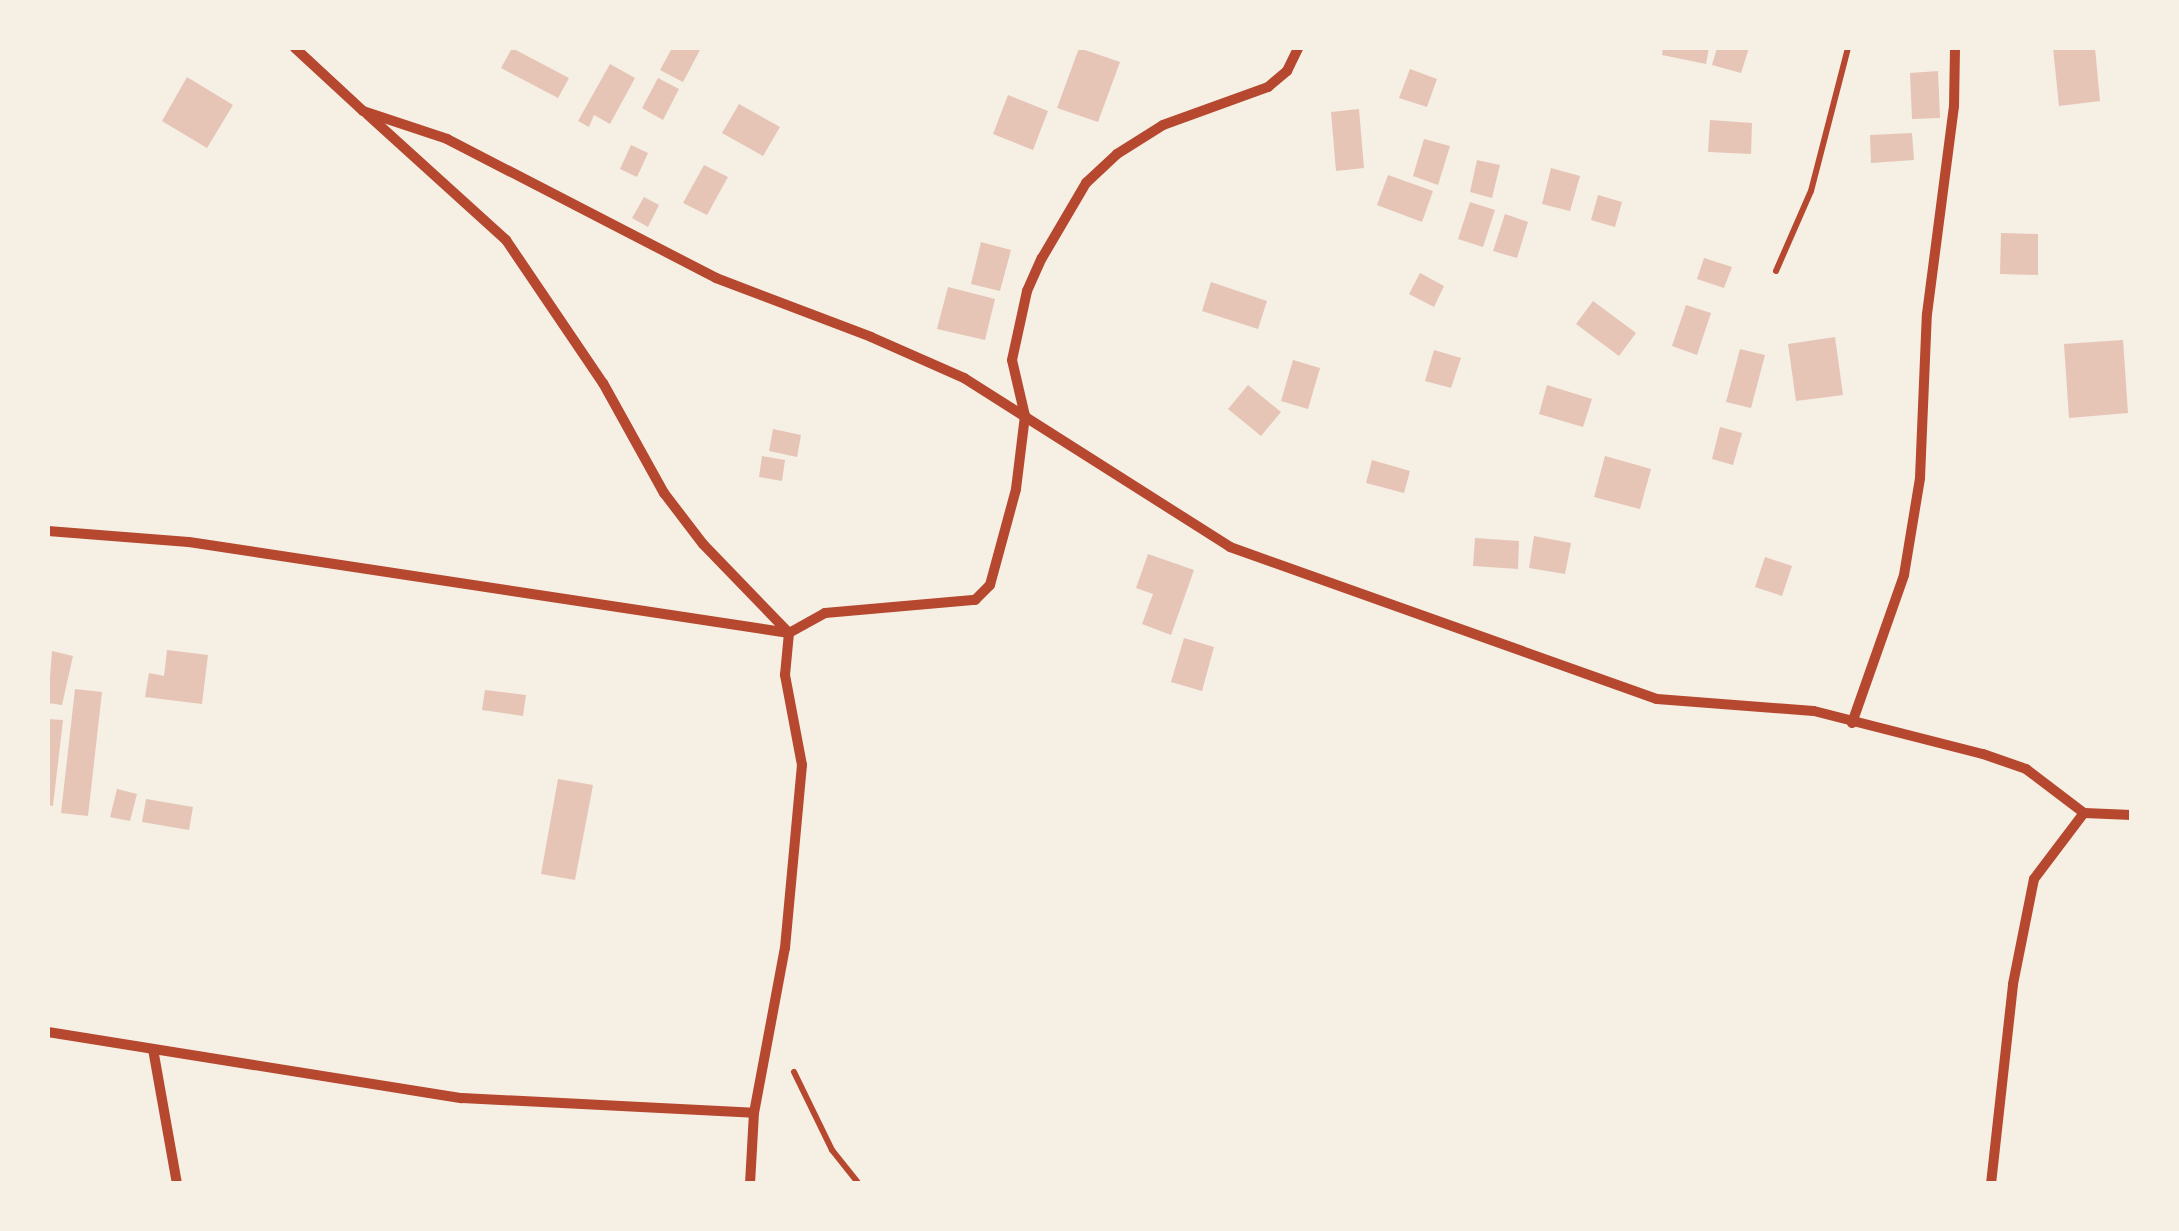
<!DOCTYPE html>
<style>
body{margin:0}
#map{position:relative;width:2179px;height:1231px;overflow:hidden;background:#f6efe4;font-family:Rubik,sans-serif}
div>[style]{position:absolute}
.building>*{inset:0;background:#e6c5b7}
.path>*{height:6px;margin:-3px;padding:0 3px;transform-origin:3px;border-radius:3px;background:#b5482f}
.minor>*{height:10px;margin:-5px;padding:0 5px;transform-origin:5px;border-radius:5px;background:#b5482f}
span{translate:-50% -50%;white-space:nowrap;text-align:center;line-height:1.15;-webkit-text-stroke:10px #f6efe4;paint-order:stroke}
.frame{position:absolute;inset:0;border:50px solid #f6efe4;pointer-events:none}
</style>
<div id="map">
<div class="building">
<i style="clip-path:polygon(512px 48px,569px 78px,558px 98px,501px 68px)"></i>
<i style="clip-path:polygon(672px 48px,701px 48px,683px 82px,660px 70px)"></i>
<i style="clip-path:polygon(1079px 48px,1120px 62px,1098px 122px,1057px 108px)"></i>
<i style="clip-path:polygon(1663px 48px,1709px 48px,1706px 64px,1662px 55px)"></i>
<i style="clip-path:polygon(1717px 48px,1749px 48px,1741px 73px,1712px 65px)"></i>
<i style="clip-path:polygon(2053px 48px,2095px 48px,2100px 101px,2059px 106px)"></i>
<i style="clip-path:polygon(610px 64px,635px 78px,610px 124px,594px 115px,589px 127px,578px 121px)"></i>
<i style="clip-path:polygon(1410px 69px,1437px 79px,1427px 107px,1399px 98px)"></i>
<i style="clip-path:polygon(1938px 71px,1940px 118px,1912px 119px,1910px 73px)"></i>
<i style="clip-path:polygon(187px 77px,233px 105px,207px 148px,162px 121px)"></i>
<i style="clip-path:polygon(658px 78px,679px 89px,663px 120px,642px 108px)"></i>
<i style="clip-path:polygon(1008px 95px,1048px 111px,1033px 150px,993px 134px)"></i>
<i style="clip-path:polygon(739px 104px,780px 127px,763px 156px,722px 133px)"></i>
<i style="clip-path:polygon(1359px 109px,1364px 168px,1336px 171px,1331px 112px)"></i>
<i style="clip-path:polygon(1710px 120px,1752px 123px,1751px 154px,1708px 152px)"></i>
<i style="clip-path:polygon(1912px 133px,1914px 160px,1871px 163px,1870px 135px)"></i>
<i style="clip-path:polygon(1424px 139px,1450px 146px,1438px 185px,1413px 176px)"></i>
<i style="clip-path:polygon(631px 145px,648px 153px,637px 177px,620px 169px)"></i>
<i style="clip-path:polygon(1477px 160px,1500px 165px,1492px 198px,1470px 192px)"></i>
<i style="clip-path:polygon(704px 165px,728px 177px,707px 215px,683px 203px)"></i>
<i style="clip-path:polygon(1551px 168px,1580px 176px,1570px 211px,1542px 204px)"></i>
<i style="clip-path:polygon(1388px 175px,1433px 191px,1422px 222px,1377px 205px)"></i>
<i style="clip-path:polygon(1598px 195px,1622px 202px,1615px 227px,1591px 220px)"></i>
<i style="clip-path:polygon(644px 197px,659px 205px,648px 227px,632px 218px)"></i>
<i style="clip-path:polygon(1470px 202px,1495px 210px,1483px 247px,1458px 239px)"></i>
<i style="clip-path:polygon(1505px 214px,1528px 222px,1517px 258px,1493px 251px)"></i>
<i style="clip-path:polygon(2001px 233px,2038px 234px,2038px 275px,2000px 274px)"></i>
<i style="clip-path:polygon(981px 242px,1011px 250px,1000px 291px,971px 284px)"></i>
<i style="clip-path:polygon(1704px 258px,1732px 267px,1724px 288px,1697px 279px)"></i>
<i style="clip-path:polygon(1420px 273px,1444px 286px,1434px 307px,1409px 294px)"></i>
<i style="clip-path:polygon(1211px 282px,1267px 301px,1258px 329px,1202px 311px)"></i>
<i style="clip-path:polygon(948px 287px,995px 299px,985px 340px,937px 329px)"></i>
<i style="clip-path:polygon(1593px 301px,1636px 333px,1619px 356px,1576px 324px)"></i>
<i style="clip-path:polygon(1686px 305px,1711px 313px,1697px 355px,1672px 346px)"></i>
<i style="clip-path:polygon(1835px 337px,1843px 395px,1796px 401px,1788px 344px)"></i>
<i style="clip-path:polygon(2123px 340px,2128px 413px,2069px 418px,2064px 344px)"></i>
<i style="clip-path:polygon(1740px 349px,1765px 355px,1751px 408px,1726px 402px)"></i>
<i style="clip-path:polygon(1434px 350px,1461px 358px,1451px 388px,1425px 381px)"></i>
<i style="clip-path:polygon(1293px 360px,1320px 368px,1308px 409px,1281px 401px)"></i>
<i style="clip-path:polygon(1248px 385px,1281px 412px,1261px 436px,1228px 409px)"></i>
<i style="clip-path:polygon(1547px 385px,1592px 399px,1583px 427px,1539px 414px)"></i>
<i style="clip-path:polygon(1720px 427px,1742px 433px,1733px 465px,1712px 459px)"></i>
<i style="clip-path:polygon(773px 429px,801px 435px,797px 457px,769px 451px)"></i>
<i style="clip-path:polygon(762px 456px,785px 460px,782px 481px,759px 477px)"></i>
<i style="clip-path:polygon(1605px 456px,1651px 469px,1640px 509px,1594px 497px)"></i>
<i style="clip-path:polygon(1372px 460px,1410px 471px,1404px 493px,1366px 483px)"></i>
<i style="clip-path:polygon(1534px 536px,1571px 543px,1565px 574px,1529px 568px)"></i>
<i style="clip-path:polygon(1475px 538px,1519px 541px,1518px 569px,1473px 566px)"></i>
<i style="clip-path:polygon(1148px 554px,1194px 570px,1171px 635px,1142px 624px,1153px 594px,1136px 588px)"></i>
<i style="clip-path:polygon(1765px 557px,1792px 566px,1782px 596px,1755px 587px)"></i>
<i style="clip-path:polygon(1184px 638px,1214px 647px,1202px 691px,1171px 682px)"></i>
<i style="clip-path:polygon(167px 650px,208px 655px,202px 704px,145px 697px,149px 673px,164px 676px)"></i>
<i style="clip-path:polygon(52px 651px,73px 656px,62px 705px,48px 703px)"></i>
<i style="clip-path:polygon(75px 689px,102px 692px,88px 816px,61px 813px)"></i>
<i style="clip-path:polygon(485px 690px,526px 695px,523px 716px,482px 710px)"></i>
<i style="clip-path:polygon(48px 719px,63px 720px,53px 806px,48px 805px)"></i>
<i style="clip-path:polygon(558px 779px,593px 785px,575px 880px,541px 874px)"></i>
<i style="clip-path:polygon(117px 789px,137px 794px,130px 821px,110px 817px)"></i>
<i style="clip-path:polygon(146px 799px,193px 807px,189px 830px,142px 822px)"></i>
</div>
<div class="path">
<i style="left:1776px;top:271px;width:87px;rotate:-66.4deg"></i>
<i style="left:1811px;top:191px;width:148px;rotate:-75.5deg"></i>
<i style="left:794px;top:1072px;width:87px;rotate:64deg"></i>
<i style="left:832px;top:1150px;width:43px;rotate:51.5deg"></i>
</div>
<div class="minor">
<i style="left:295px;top:48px;width:93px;rotate:42.8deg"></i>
<i style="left:363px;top:111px;width:89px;rotate:18.4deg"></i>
<i style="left:447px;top:139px;width:303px;rotate:27.3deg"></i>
<i style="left:716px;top:278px;width:166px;rotate:20.8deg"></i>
<i style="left:871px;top:337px;width:102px;rotate:23.8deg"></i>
<i style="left:964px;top:378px;width:315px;rotate:32.4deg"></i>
<i style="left:1230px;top:547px;width:453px;rotate:19.6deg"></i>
<i style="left:1657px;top:699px;width:157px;rotate:4.4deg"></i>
<i style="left:1814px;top:711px;width:174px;rotate:14.3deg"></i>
<i style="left:1983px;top:754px;width:46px;rotate:19.2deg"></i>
<i style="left:2026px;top:769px;width:73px;rotate:37.2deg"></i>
<i style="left:367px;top:114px;width:188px;rotate:42.2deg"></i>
<i style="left:506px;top:240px;width:173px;rotate:55.9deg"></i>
<i style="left:603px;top:383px;width:126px;rotate:61deg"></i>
<i style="left:664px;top:493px;width:64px;rotate:52.6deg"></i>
<i style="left:703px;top:544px;width:122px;rotate:46deg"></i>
<i style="left:48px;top:531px;width:141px;rotate:4.5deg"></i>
<i style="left:189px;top:542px;width:607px;rotate:8.62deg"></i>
<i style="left:1852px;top:723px;width:157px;rotate:-70.6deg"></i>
<i style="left:1904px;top:575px;width:98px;rotate:-80.6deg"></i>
<i style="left:1920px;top:478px;width:164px;rotate:-87.6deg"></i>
<i style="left:1927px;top:314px;width:210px;rotate:-82.6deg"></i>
<i style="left:1954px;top:106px;width:58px;rotate:-89deg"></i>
<i style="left:48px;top:1032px;width:419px;rotate:9.1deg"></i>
<i style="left:462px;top:1098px;width:292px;rotate:2.9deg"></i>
<i style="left:153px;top:1049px;width:137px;rotate:79.9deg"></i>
<i style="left:750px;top:1184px;width:71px;rotate:-86.8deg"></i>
<i style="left:754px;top:1113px;width:168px;rotate:-79.4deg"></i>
<i style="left:785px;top:948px;width:184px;rotate:-84.7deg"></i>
<i style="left:802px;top:765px;width:92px;rotate:-100.7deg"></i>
<i style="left:785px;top:675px;width:42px;rotate:-84.6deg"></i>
<i style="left:789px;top:633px;width:41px;rotate:-29.1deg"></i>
<i style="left:825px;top:613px;width:151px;rotate:-5deg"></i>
<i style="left:975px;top:600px;width:21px;rotate:-45deg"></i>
<i style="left:990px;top:585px;width:99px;rotate:-74.8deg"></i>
<i style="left:1016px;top:489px;width:74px;rotate:-83deg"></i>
<i style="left:1025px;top:416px;width:57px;rotate:-103.1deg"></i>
<i style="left:1012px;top:360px;width:71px;rotate:-77.7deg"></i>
<i style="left:1027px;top:291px;width:36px;rotate:-66deg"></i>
<i style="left:1042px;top:258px;width:87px;rotate:-59.6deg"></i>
<i style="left:1086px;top:183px;width:42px;rotate:-43.1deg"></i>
<i style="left:1117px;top:154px;width:54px;rotate:-32.2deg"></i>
<i style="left:1163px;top:125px;width:112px;rotate:-19.9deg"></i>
<i style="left:1268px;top:87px;width:25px;rotate:-40deg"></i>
<i style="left:1287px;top:71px;width:25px;rotate:-64deg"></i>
<i style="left:1991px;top:1184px;width:201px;rotate:-83.7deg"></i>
<i style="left:2013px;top:984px;width:107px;rotate:-78.7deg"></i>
<i style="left:2034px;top:879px;width:83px;rotate:-52.9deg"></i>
<i style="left:2084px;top:813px;width:48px;rotate:2.4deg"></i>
</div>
<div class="frame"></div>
</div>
